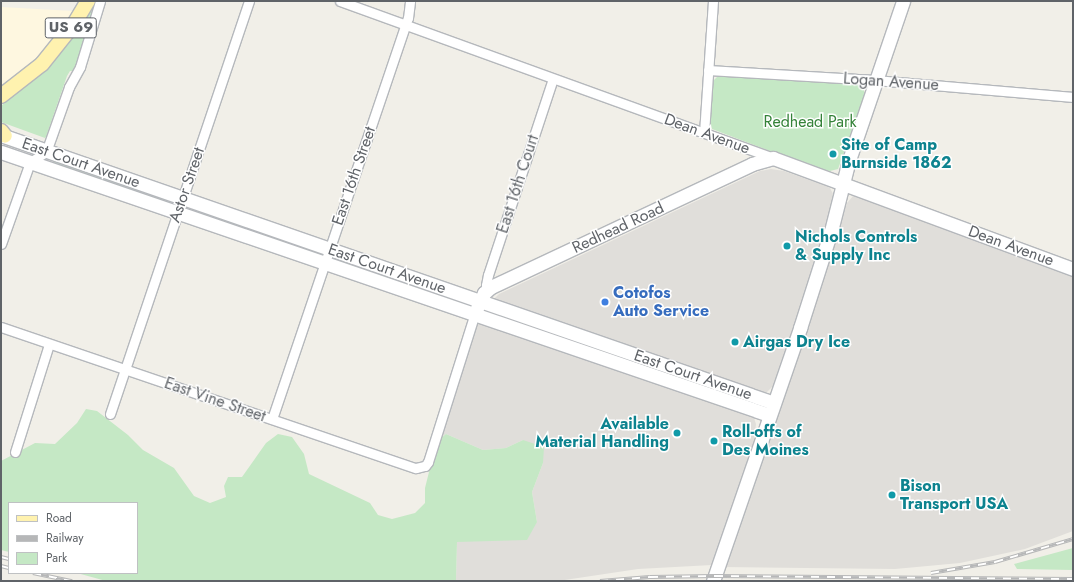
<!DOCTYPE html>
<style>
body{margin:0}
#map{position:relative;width:1074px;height:582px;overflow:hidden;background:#f1efe8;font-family:Jost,sans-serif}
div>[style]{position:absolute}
.commercial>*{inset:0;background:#fef7e0}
.industrial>*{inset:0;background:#e0deda}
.green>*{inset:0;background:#c5e8c5}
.roads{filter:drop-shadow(1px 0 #b5b8bc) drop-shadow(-1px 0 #b5b8bc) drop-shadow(0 1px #b5b8bc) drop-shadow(0 -1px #b5b8bc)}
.street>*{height:9px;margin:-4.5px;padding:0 4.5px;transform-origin:4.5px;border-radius:4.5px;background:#fff}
.secondary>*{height:13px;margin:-6.5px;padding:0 6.5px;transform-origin:6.5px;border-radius:6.5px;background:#fff}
.primary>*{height:14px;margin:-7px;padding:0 7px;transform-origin:7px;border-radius:7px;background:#fff2af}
.rail>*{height:4px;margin-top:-2px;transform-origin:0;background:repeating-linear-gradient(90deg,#fff 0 8px,#b6b7b8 0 16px);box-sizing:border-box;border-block:1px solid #b6b7b8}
.dots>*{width:11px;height:11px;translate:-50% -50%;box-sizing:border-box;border:2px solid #fff;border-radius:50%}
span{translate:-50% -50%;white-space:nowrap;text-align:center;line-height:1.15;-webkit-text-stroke:3px #fff;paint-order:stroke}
.shield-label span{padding:1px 3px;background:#fff;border:1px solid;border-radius:3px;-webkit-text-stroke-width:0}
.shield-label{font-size:15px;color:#5f6368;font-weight:700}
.street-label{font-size:16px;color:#5f6368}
.park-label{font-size:16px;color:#348238}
.culture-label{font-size:16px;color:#0d838f;font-weight:700}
.left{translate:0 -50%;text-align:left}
.right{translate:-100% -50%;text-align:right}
.shop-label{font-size:16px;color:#366cbe;font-weight:700}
.frame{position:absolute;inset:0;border:2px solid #5f6368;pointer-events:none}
.legend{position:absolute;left:8px;top:502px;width:130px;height:72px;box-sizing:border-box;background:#fff;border:1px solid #bfc1c3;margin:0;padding:5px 7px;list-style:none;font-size:12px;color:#5f6368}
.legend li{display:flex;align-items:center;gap:8px;height:20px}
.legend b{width:20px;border:1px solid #bfc1c3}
</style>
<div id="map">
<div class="commercial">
<i style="clip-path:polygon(1px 7px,73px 11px,59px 32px,42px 52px,28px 66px,1px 87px)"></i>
</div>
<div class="industrial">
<i style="clip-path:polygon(771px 169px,784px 171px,826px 186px,830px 188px,833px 194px,824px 238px,773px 386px,767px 392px,763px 393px,493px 300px,499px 294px,760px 171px)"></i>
<i style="clip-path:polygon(853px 196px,858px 196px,1073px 273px,1073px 531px,1025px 549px,960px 563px,895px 569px,723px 567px,847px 203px)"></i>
<i style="clip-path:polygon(479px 321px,753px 415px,756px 424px,754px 441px,712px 565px,638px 569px,558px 581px,456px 581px,457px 542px,537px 522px,532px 492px,543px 463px,523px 440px,506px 448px,483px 450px,446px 434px,440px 439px,476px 325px)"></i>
</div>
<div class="green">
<i style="clip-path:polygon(94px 1px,97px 1px,74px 71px,70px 71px,67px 76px,46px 137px,45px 138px,1px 122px,1px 106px,40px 74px,57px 57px,71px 39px)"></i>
<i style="clip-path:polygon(718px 76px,857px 84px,863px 87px,865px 94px,838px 169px,830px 171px,820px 170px,712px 129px,709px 119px,712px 82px)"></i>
<i style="clip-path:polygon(54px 159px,166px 197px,165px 203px,52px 164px)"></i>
<i style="clip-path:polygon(196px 207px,315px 248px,313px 253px,194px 213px)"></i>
<i style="clip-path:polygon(343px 258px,449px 294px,448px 300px,341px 263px)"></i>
<i style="clip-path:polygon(86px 409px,97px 411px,128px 435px,143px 450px,174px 468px,194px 496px,210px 503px,226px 497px,224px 486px,228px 477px,242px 477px,266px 443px,278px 434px,292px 437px,304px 454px,309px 474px,370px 503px,378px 515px,392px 519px,415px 513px,425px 503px,425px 488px,431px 464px,440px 439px,446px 434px,483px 450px,506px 448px,523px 440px,544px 447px,543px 463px,532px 492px,537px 522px,527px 540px,457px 542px,456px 581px,106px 581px,77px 573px,137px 573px,137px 503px,9px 503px,9px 552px,1px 550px,1px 461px,35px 443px,55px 444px,77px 423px)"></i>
<i style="clip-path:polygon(1073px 548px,1073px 570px,1017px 569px,1014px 564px)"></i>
</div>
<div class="roads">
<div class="street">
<i style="left:340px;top:1px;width:461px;rotate:19.9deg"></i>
<i style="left:708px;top:70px;width:167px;rotate:3.4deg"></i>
<i style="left:875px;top:80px;width:199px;rotate:4.9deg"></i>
<i style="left:704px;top:133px;width:132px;rotate:-86.1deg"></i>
<i style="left:1px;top:244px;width:87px;rotate:-70.5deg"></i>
<i style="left:30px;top:162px;width:19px;rotate:-32deg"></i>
<i style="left:46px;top:152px;width:69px;rotate:-70.5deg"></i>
<i style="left:69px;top:87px;width:23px;rotate:-61deg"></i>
<i style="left:80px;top:67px;width:69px;rotate:-73.1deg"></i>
<i style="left:487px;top:290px;width:5px;rotate:-101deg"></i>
<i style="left:486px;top:285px;width:10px;rotate:-79deg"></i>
<i style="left:488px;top:275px;width:206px;rotate:-71.7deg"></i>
<i style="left:1px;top:327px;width:438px;rotate:18.8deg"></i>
<i style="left:416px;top:468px;width:9px;rotate:-13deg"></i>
<i style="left:425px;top:466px;width:5px;rotate:-53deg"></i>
<i style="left:428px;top:462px;width:156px;rotate:-72.5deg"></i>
<i style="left:110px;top:414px;width:436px;rotate:-71.4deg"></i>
<i style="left:272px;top:419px;width:423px;rotate:-71.3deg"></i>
<i style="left:408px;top:18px;width:17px;rotate:-83deg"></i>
<i style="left:15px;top:452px;width:113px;rotate:-72.5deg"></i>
</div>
<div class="secondary">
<i style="left:1px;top:135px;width:818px;rotate:19.12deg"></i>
<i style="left:1px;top:152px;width:812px;rotate:18.9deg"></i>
<i style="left:477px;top:308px;width:17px;rotate:-65deg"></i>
<i style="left:484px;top:293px;width:9px;rotate:-41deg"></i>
<i style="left:491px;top:287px;width:289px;rotate:-25.2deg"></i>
<i style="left:752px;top:164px;width:22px;rotate:-16deg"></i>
<i style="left:773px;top:158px;width:320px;rotate:20.3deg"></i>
<i style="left:713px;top:581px;width:268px;rotate:-71deg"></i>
<i style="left:800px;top:328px;width:102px;rotate:-72.3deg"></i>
<i style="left:831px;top:231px;width:73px;rotate:-75.8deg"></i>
<i style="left:849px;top:160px;width:168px;rotate:-71.2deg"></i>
</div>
<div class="primary">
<i style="left:1px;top:96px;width:52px;rotate:-38deg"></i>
<i style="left:42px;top:64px;width:51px;rotate:-51.3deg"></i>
<i style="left:74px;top:24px;width:27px;rotate:-59deg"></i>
<i style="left:1px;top:131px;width:6px;rotate:51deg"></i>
</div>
</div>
<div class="rail">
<i style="left:1px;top:557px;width:8px;rotate:14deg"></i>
<i style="left:1px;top:566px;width:8px;rotate:14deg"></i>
<i style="left:33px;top:573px;width:40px;rotate:12deg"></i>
<i style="left:931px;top:573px;width:65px;rotate:-9.8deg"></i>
<i style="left:995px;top:562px;width:81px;rotate:-16.4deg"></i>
<i style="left:600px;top:581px;width:50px;rotate:-4.6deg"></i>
<i style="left:650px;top:577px;width:65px;rotate:-0.9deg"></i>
<i style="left:715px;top:576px;width:358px;rotate:0.5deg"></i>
</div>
<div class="dots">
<i style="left:833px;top:154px;background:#0f9aa8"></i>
<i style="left:787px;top:246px;background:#0f9aa8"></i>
<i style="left:605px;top:302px;background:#3f7fe0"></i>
<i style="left:735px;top:342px;background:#0f9aa8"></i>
<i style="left:677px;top:433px;background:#0f9aa8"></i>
<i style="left:714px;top:441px;background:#0f9aa8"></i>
<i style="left:892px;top:495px;background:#0f9aa8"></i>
</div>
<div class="shield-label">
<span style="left:71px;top:28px">US 69</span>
</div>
<div class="street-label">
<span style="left:891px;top:82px;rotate:4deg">Logan Avenue</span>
<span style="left:707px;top:134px;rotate:20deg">Dean Avenue</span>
<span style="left:81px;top:163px;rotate:19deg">East Court Avenue</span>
<span style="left:354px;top:176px;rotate:-71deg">East 16th Street</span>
<span style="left:518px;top:184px;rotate:-72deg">East 16th Court</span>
<span style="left:187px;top:185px;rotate:-71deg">Astor Street</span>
<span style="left:618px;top:228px;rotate:-25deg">Redhead Road</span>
<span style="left:1011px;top:246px;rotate:20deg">Dean Avenue</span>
<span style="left:387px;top:269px;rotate:19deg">East Court Avenue</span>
<span style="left:693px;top:375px;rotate:19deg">East Court Avenue</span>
<span style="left:215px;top:400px;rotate:19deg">East Vine Street</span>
</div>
<div class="park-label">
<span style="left:810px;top:122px">Redhead Park</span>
</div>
<div class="culture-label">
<span class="left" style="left:841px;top:154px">Site of Camp<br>Burnside 1862</span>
<span class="left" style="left:795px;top:246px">Nichols Controls<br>&amp; Supply Inc</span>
<span class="left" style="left:743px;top:342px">Airgas Dry Ice</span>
<span class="right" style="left:669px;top:433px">Available<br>Material Handling</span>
<span class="left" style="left:722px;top:441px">Roll-offs of<br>Des Moines</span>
<span class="left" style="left:900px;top:495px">Bison<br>Transport USA</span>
</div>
<div class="shop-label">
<span class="left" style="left:613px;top:302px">Cotofos<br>Auto Service</span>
</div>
<div class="frame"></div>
<ul class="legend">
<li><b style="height:5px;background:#fff2af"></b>Road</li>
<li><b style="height:5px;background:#b6b7b8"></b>Railway</li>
<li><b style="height:11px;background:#c5e8c5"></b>Park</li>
</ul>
</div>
